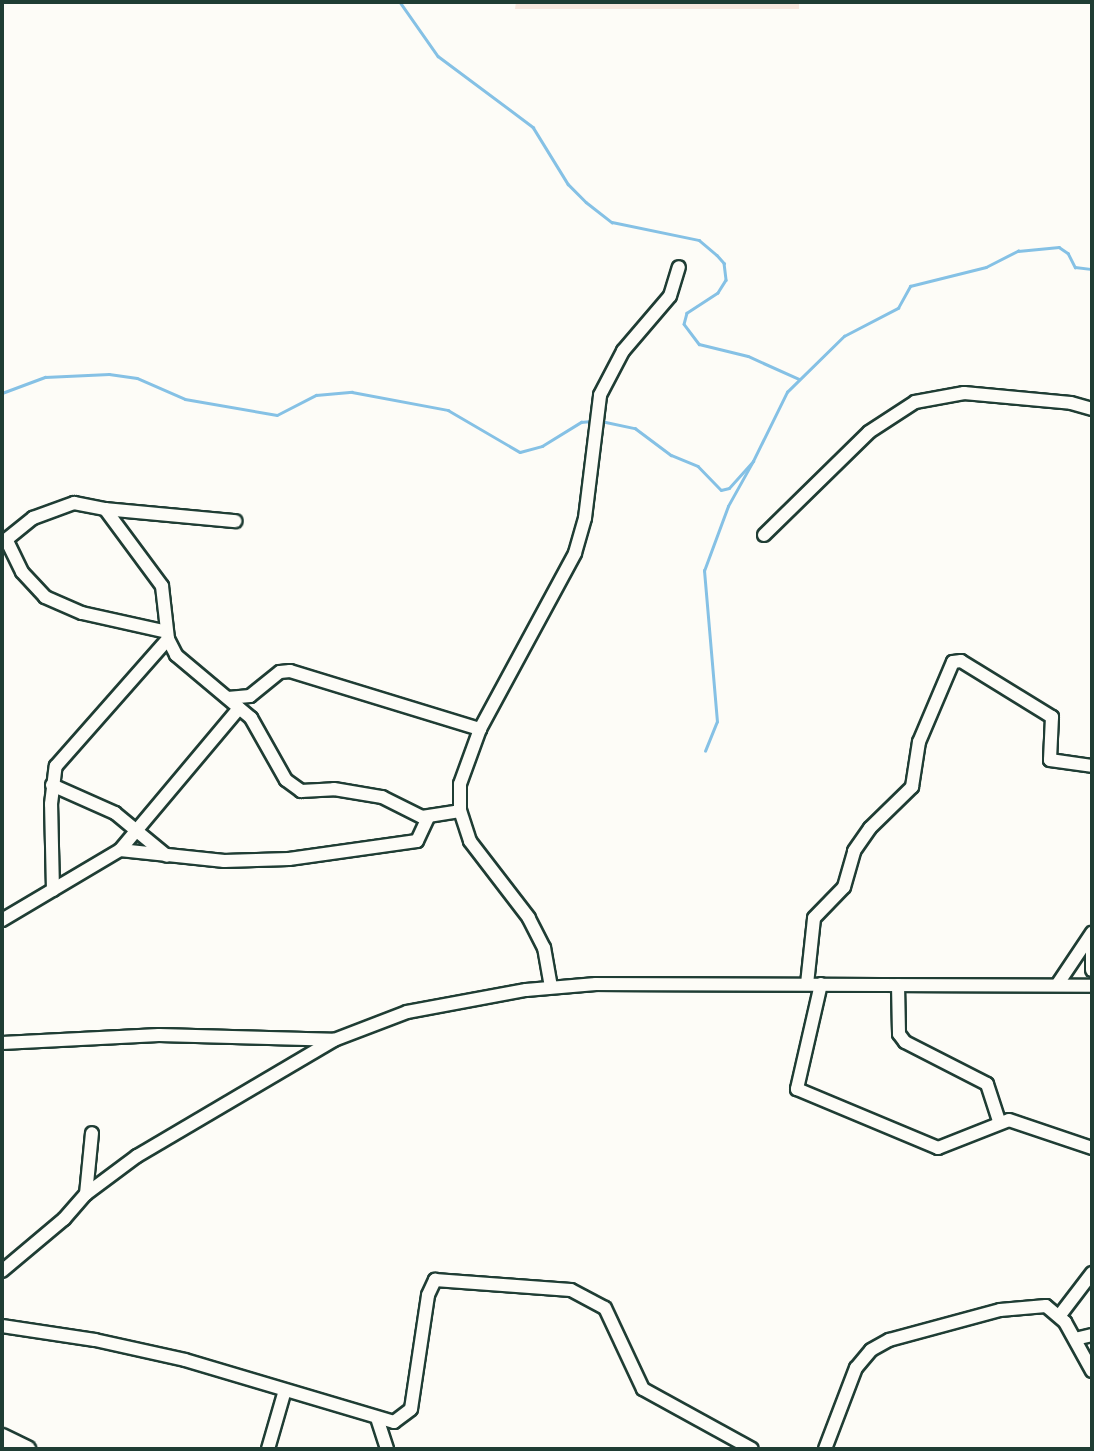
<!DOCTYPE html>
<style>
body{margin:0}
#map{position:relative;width:1094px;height:1451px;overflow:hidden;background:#fdfcf7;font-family:Pangolin,sans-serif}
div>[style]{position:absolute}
.built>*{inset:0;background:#f8e7dd}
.stream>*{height:2.5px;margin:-1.25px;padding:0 1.25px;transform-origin:1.25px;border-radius:1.25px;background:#85c1e5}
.roads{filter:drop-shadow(2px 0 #1f3d34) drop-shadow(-2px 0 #1f3d34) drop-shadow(0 2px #1f3d34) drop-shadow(0 -2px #1f3d34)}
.minor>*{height:12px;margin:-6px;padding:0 6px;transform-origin:6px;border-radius:6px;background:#fdfcf7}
.major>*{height:16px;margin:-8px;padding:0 8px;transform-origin:8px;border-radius:8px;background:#fdfcf7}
span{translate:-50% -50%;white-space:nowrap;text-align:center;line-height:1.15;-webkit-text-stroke:5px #fdfcf7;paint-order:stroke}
.frame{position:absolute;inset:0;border:4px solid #1f3d34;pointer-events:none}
</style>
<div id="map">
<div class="built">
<i style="clip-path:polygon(516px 2px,799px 2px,799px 9px,515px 9px)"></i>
</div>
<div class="stream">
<i style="left:400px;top:2px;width:66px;rotate:54.9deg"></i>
<i style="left:438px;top:56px;width:119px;rotate:36.8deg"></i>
<i style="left:533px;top:127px;width:67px;rotate:58.4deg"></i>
<i style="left:568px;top:184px;width:25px;rotate:45deg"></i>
<i style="left:586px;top:202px;width:33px;rotate:38deg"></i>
<i style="left:612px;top:222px;width:89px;rotate:11.7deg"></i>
<i style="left:699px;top:240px;width:23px;rotate:40deg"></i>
<i style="left:717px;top:255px;width:11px;rotate:49deg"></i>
<i style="left:724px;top:263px;width:17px;rotate:83deg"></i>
<i style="left:726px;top:280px;width:15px;rotate:122deg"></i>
<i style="left:718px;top:293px;width:37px;rotate:147deg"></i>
<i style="left:687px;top:313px;width:11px;rotate:105deg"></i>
<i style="left:684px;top:324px;width:25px;rotate:53deg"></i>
<i style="left:699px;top:344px;width:50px;rotate:13.8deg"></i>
<i style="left:748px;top:356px;width:56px;rotate:24.3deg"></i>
<i style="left:2px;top:393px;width:46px;rotate:-20.4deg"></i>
<i style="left:45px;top:377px;width:64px;rotate:-2.7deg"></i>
<i style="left:109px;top:374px;width:28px;rotate:8deg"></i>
<i style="left:137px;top:378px;width:52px;rotate:23.6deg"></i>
<i style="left:185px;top:399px;width:93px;rotate:9.9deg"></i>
<i style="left:277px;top:415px;width:44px;rotate:-27.1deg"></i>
<i style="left:316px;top:395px;width:36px;rotate:-5deg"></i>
<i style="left:352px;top:392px;width:98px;rotate:10.6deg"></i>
<i style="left:448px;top:410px;width:83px;rotate:30.3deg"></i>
<i style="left:520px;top:452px;width:23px;rotate:-15deg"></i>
<i style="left:542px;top:446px;width:46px;rotate:-31.6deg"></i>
<i style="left:581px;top:422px;width:10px;rotate:-6deg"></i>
<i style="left:601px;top:421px;width:35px;rotate:12deg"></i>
<i style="left:635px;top:428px;width:45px;rotate:36.9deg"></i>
<i style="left:671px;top:455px;width:29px;rotate:22deg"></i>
<i style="left:698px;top:466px;width:33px;rotate:46deg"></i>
<i style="left:721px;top:490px;width:8px;rotate:-14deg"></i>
<i style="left:729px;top:488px;width:36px;rotate:-48deg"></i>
<i style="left:753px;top:461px;width:77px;rotate:-63.8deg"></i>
<i style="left:787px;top:392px;width:80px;rotate:-44.5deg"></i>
<i style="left:844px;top:336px;width:61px;rotate:-27.4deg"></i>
<i style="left:898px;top:308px;width:25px;rotate:-61deg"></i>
<i style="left:910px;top:286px;width:78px;rotate:-14deg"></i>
<i style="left:986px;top:267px;width:36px;rotate:-27deg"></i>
<i style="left:1018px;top:251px;width:41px;rotate:-5.6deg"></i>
<i style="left:1059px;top:247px;width:11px;rotate:34deg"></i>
<i style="left:1068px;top:253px;width:16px;rotate:63deg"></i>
<i style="left:1075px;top:267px;width:17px;rotate:7deg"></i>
<i style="left:705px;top:751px;width:31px;rotate:-68deg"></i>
<i style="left:717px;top:722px;width:152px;rotate:-94.9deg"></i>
<i style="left:704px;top:571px;width:69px;rotate:-69.7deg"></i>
<i style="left:728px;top:506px;width:51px;rotate:-60.9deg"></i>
</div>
<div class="roads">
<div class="minor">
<i style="left:105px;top:509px;width:131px;rotate:5.3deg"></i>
<i style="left:764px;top:535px;width:147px;rotate:-44.4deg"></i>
<i style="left:869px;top:432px;width:55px;rotate:-33.1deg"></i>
<i style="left:915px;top:402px;width:50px;rotate:-10.4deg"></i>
<i style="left:964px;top:393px;width:107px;rotate:5.3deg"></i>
<i style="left:1071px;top:403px;width:22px;rotate:16deg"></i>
<i style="left:7px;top:541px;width:34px;rotate:64deg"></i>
<i style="left:22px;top:572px;width:34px;rotate:47deg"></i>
<i style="left:45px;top:597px;width:40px;rotate:23.4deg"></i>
<i style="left:82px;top:613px;width:87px;rotate:12.6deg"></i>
<i style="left:2px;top:543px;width:40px;rotate:-39deg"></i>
<i style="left:33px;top:518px;width:44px;rotate:-20.1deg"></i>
<i style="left:74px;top:503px;width:32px;rotate:11deg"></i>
<i style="left:105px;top:509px;width:96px;rotate:53.5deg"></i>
<i style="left:162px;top:586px;width:53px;rotate:83.5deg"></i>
<i style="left:168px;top:639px;width:18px;rotate:63deg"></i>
<i style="left:176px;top:655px;width:98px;rotate:40deg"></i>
<i style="left:251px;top:718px;width:71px;rotate:60.6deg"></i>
<i style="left:286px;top:780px;width:19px;rotate:36deg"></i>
<i style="left:301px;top:791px;width:33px;rotate:-3deg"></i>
<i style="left:334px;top:789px;width:49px;rotate:9.5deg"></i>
<i style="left:382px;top:797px;width:45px;rotate:26.6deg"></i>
<i style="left:422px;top:817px;width:38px;rotate:-9deg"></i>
<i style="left:228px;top:698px;width:22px;rotate:-5deg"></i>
<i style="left:250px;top:696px;width:38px;rotate:-39deg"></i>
<i style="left:280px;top:672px;width:10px;rotate:-6deg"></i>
<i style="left:290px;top:671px;width:199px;rotate:17deg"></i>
<i style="left:52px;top:785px;width:69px;rotate:24deg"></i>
<i style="left:115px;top:813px;width:67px;rotate:39.6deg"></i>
<i style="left:120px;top:850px;width:105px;rotate:6deg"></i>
<i style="left:224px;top:861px;width:65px;rotate:-1.8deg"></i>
<i style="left:289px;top:859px;width:129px;rotate:-8deg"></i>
<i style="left:417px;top:841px;width:26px;rotate:-65deg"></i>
<i style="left:53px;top:890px;width:86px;rotate:-91.3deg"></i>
<i style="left:51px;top:804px;width:38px;rotate:-83deg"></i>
<i style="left:56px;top:766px;width:169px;rotate:-48.6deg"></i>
<i style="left:2px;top:920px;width:137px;rotate:-30.7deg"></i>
<i style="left:120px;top:850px;width:185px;rotate:-50deg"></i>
<i style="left:1092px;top:944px;width:26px;rotate:90deg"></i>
<i style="left:807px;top:984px;width:66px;rotate:-83.9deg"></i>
<i style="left:814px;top:918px;width:43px;rotate:-45.9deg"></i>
<i style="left:844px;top:887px;width:37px;rotate:-74deg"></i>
<i style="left:854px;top:851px;width:28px;rotate:-55deg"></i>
<i style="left:870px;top:828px;width:59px;rotate:-44.3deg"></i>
<i style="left:912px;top:787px;width:46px;rotate:-81.2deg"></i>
<i style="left:919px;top:742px;width:87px;rotate:-67deg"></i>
<i style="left:953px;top:662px;width:8px;rotate:-7deg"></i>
<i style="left:961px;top:661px;width:107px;rotate:31.6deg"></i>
<i style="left:1052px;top:717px;width:43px;rotate:92.7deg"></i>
<i style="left:1050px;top:760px;width:42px;rotate:8.1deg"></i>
<i style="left:821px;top:984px;width:108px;rotate:102.9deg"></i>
<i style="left:797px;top:1089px;width:153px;rotate:22.7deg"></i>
<i style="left:938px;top:1148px;width:76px;rotate:-21.5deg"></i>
<i style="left:1009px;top:1120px;width:88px;rotate:18.6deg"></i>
<i style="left:898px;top:985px;width:49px;rotate:88.8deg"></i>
<i style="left:899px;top:1034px;width:10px;rotate:53deg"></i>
<i style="left:905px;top:1042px;width:92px;rotate:27.1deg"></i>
<i style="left:987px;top:1084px;width:39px;rotate:72deg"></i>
<i style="left:1057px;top:985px;width:63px;rotate:-56.1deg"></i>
<i style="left:551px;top:987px;width:40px;rotate:-100deg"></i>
<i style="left:544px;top:948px;width:34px;rotate:-117deg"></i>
<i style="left:529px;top:918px;width:97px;rotate:-127.5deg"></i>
<i style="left:470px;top:841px;width:32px;rotate:-108deg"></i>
<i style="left:460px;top:811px;width:27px;rotate:-90deg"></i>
<i style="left:460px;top:784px;width:59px;rotate:-70deg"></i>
<i style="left:480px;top:729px;width:200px;rotate:-61.6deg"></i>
<i style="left:575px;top:553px;width:36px;rotate:-74deg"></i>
<i style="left:585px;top:518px;width:124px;rotate:-83deg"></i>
<i style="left:600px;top:395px;width:50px;rotate:-62.4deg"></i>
<i style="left:623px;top:351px;width:72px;rotate:-49.5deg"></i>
<i style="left:670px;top:296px;width:30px;rotate:-73deg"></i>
<i style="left:2px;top:1043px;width:157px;rotate:-2.9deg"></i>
<i style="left:159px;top:1035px;width:174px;rotate:1.6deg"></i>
<i style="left:86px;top:1194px;width:61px;rotate:-84.4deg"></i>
<i style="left:2px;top:1271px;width:81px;rotate:-40deg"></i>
<i style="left:64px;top:1219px;width:33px;rotate:-49deg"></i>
<i style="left:86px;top:1194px;width:64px;rotate:-36.7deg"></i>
<i style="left:137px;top:1156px;width:229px;rotate:-30.5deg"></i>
<i style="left:334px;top:1040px;width:78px;rotate:-21deg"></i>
<i style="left:407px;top:1012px;width:121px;rotate:-10.5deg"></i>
<i style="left:526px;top:990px;width:70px;rotate:-4.9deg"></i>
<i style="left:596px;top:984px;width:496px;rotate:0.2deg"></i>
<i style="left:1060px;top:1315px;width:53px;rotate:-52.7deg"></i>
<i style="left:2px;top:1326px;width:94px;rotate:8.6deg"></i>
<i style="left:95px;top:1340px;width:92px;rotate:12.5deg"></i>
<i style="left:185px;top:1360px;width:218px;rotate:16.5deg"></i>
<i style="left:394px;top:1422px;width:21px;rotate:-37deg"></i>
<i style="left:411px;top:1409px;width:115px;rotate:-81.5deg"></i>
<i style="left:428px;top:1295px;width:17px;rotate:-65deg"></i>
<i style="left:435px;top:1280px;width:136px;rotate:4.2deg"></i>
<i style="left:571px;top:1290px;width:38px;rotate:28deg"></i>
<i style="left:605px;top:1308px;width:89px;rotate:64.9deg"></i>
<i style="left:643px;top:1389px;width:124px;rotate:28.8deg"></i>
<i style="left:1075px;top:1339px;width:17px;rotate:-13deg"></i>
<i style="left:377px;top:1418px;width:33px;rotate:72deg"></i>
<i style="left:268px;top:1449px;width:61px;rotate:-73.9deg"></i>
<i style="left:825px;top:1449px;width:87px;rotate:-69.1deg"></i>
<i style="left:856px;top:1368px;width:23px;rotate:-50deg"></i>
<i style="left:871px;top:1350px;width:21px;rotate:-29deg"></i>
<i style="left:889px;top:1340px;width:115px;rotate:-15.1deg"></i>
<i style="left:1000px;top:1310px;width:46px;rotate:-5deg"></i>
<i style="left:1046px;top:1306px;width:25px;rotate:40deg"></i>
<i style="left:1065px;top:1322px;width:56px;rotate:61.1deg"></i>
</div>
<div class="major">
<i style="left:2px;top:1437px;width:28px;rotate:26deg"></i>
</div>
</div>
<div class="frame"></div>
</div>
